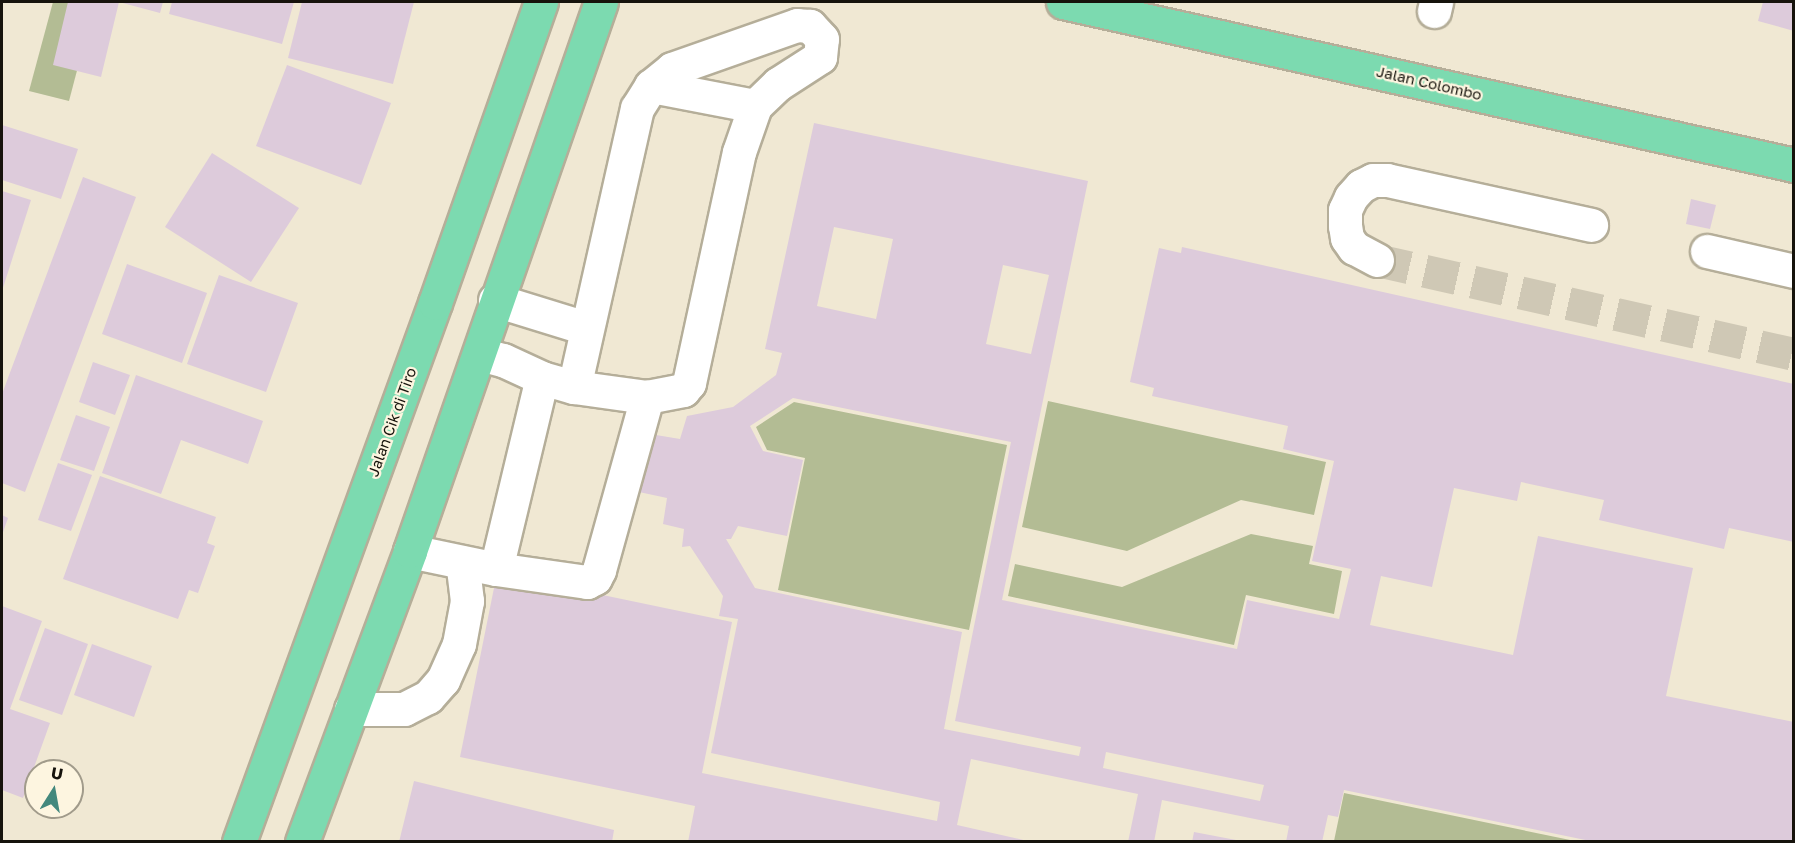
<!DOCTYPE html>
<style>
body{margin:0}
#map{position:relative;width:1795px;height:843px;overflow:hidden;background:#f0e8d3;font-family:"Golos Text",sans-serif}
div>[style]{position:absolute}
.green>*{inset:0;background:#b3bc94}
.building>*{inset:0;background:#ddcbdb}
.minor-tunnel>*{height:33px;margin-top:-16.5px;transform-origin:0;background:repeating-linear-gradient(90deg,#cfc8b5 0 33px,transparent 0 49px)}
.roads{filter:drop-shadow(2px 0 #b5ae99) drop-shadow(-2px 0 #b5ae99) drop-shadow(0 2px #b5ae99) drop-shadow(0 -2px #b5ae99)}
.minor>*{height:33px;margin:-16.5px;padding:0 16.5px;transform-origin:16.5px;border-radius:16.5px;background:#fff}
.major>*{height:33px;margin:-16.5px;padding:0 16.5px;transform-origin:16.5px;border-radius:16.5px;background:#7cdab0}
span{translate:-50% -50%;white-space:nowrap;text-align:center;line-height:1.15;-webkit-text-stroke:4.5px #fdf5e0;paint-order:stroke}
.street-label{font-size:15px;color:#16130c}
.frame{position:absolute;inset:0;border:3px solid #16130c;pointer-events:none}
.north{position:absolute;left:24px;top:759px;width:60px;height:60px;box-sizing:border-box;background:#fdf5e0;border:2px solid #a19b8b;border-radius:50%;rotate:11deg;font-size:16px;font-weight:700;line-height:24px;text-align:center;color:#16130c}
.north::after{content:'';display:block;margin:auto;width:21px;height:27px;background:#43887d;clip-path:polygon(50% 0,100% 100%,50% 72%,0 100%)}
</style>
<div id="map">
<div class="green">
<i style="clip-path:polygon(53px 2px,95px 2px,69px 101px,29px 91px)"></i>
<i style="clip-path:polygon(1048px 401px,1326px 462px,1314px 515px,1241px 500px,1127px 551px,1022px 527px)"></i>
<i style="clip-path:polygon(794px 402px,1007px 445px,969px 630px,778px 590px,805px 458px,767px 450px,756px 427px)"></i>
<i style="clip-path:polygon(1251px 534px,1313px 546px,1309px 564px,1342px 571px,1334px 614px,1246px 595px,1234px 645px,1008px 596px,1015px 564px,1122px 587px)"></i>
<i style="clip-path:polygon(1344px 793px,1575px 841px,1334px 841px)"></i>
</div>
<div class="building">
<i style="clip-path:polygon(68px 2px,163px 2px,160px 13px,119px 2px,101px 77px,53px 65px)"></i>
<i style="clip-path:polygon(172px 2px,294px 2px,282px 44px,169px 14px)"></i>
<i style="clip-path:polygon(302px 2px,414px 2px,393px 84px,288px 58px)"></i>
<i style="clip-path:polygon(1763px 2px,1794px 2px,1794px 31px,1758px 21px)"></i>
<i style="clip-path:polygon(287px 65px,391px 103px,361px 185px,256px 146px)"></i>
<i style="clip-path:polygon(evenodd,814px 123px,1088px 181px,1002px 600px,1237px 649px,1247px 600px,1339px 619px,1351px 569px,1312px 561px,1334px 461px,1283px 449px,1288px 426px,1152px 396px,1154px 388px,1130px 382px,1159px 248px,1181px 253px,1182px 247px,1794px 384px,1794px 542px,1729px 528px,1724px 549px,1599px 520px,1604px 500px,1521px 482px,1517px 501px,1454px 488px,1432px 587px,1381px 576px,1370px 625px,1513px 655px,1538px 536px,1693px 568px,1666px 696px,1794px 722px,1794px 842px,1595px 842px,1344px 790px,1338px 817px,1328px 815px,1322px 842px,1286px 842px,1289px 826px,1162px 800px,1154px 842px,1128px 842px,1138px 794px,971px 759px,957px 825px,1032px 842px,688px 842px,695px 806px,460px 757px,497px 573px,732px 622px,702px 773px,937px 821px,940px 802px,711px 753px,738px 619px,719px 616px,723px 596px,690px 546px,682px 547px,684px 529px,663px 524px,667px 498px,639px 492px,650px 434px,680px 439px,687px 416px,733px 407px,776px 375px,782px 353px,765px 349px,814px 123px,834px 227px,893px 239px,876px 319px,817px 306px,834px 227px,814px 123px,1003px 265px,1049px 275px,1031px 354px,986px 344px,1003px 265px,814px 123px,793px 398px,1011px 442px,955px 721px,1081px 747px,1079px 756px,944px 729px,962px 632px,755px 588px,726px 539px,731px 539px,738px 526px,787px 536px,803px 460px,763px 451px,750px 426px,793px 398px,814px 123px,1106px 752px,1264px 785px,1260px 801px,1103px 768px,1106px 752px)"></i>
<i style="clip-path:polygon(2px 125px,78px 149px,61px 199px,2px 180px)"></i>
<i style="clip-path:polygon(212px 153px,299px 208px,251px 282px,165px 227px)"></i>
<i style="clip-path:polygon(83px 177px,136px 197px,25px 492px,2px 483px,2px 394px)"></i>
<i style="clip-path:polygon(2px 191px,31px 200px,2px 291px)"></i>
<i style="clip-path:polygon(1691px 199px,1716px 205px,1710px 229px,1686px 224px)"></i>
<i style="clip-path:polygon(127px 264px,207px 293px,182px 363px,102px 334px)"></i>
<i style="clip-path:polygon(219px 275px,298px 303px,266px 392px,187px 364px)"></i>
<i style="clip-path:polygon(93px 362px,130px 375px,115px 415px,79px 402px)"></i>
<i style="clip-path:polygon(136px 375px,263px 421px,248px 464px,181px 440px,161px 494px,102px 473px)"></i>
<i style="clip-path:polygon(76px 415px,110px 427px,94px 471px,60px 460px)"></i>
<i style="clip-path:polygon(58px 463px,92px 475px,71px 531px,38px 520px)"></i>
<i style="clip-path:polygon(100px 476px,216px 517px,207px 543px,215px 546px,198px 593px,189px 590px,178px 619px,63px 579px)"></i>
<i style="clip-path:polygon(2px 515px,8px 518px,2px 535px)"></i>
<i style="clip-path:polygon(2px 606px,42px 621px,10px 709px,50px 723px,23px 798px,2px 790px)"></i>
<i style="clip-path:polygon(45px 628px,88px 644px,62px 715px,19px 700px)"></i>
<i style="clip-path:polygon(92px 644px,152px 666px,134px 717px,74px 695px)"></i>
<i style="clip-path:polygon(414px 781px,614px 830px,612px 842px,399px 842px)"></i>
<i style="clip-path:polygon(1194px 832px,1236px 840px,1236px 842px,1192px 842px)"></i>
</div>
<div class="minor-tunnel">
<i style="left:1377px;top:260px;width:427px;rotate:12.7deg"></i>
</div>
<div class="roads">
<div class="minor">
<i style="left:1434px;top:11px;width:9px;rotate:-77deg"></i>
<i style="left:651px;top:86px;width:106px;rotate:10.9deg"></i>
<i style="left:1707px;top:251px;width:89px;rotate:12.9deg"></i>
<i style="left:1377px;top:260px;width:26px;rotate:-152deg"></i>
<i style="left:1354px;top:248px;width:12px;rotate:-125deg"></i>
<i style="left:1347px;top:238px;width:12px;rotate:-99deg"></i>
<i style="left:1345px;top:226px;width:16px;rotate:-90deg"></i>
<i style="left:1345px;top:210px;width:14px;rotate:-65deg"></i>
<i style="left:1351px;top:197px;width:15px;rotate:-48deg"></i>
<i style="left:1361px;top:186px;width:13px;rotate:-27deg"></i>
<i style="left:1373px;top:180px;width:14px"></i>
<i style="left:1387px;top:180px;width:209px;rotate:12.4deg"></i>
<i style="left:495px;top:300px;width:95px;rotate:17.1deg"></i>
<i style="left:480px;top:354px;width:24px;rotate:15deg"></i>
<i style="left:503px;top:360px;width:43px;rotate:24.8deg"></i>
<i style="left:542px;top:378px;width:33px;rotate:16deg"></i>
<i style="left:574px;top:387px;width:74px;rotate:7.8deg"></i>
<i style="left:647px;top:397px;width:37px;rotate:-11deg"></i>
<i style="left:683px;top:390px;width:9px;rotate:-49deg"></i>
<i style="left:689px;top:383px;width:236px;rotate:-77.8deg"></i>
<i style="left:739px;top:152px;width:49px;rotate:-70.8deg"></i>
<i style="left:755px;top:106px;width:32px;rotate:-44deg"></i>
<i style="left:778px;top:84px;width:50px;rotate:-32.7deg"></i>
<i style="left:820px;top:57px;width:18px;rotate:-84deg"></i>
<i style="left:822px;top:39px;width:18px;rotate:-133deg"></i>
<i style="left:810px;top:26px;width:13px;rotate:-176deg"></i>
<i style="left:797px;top:25px;width:133px;rotate:160.6deg"></i>
<i style="left:672px;top:69px;width:27px;rotate:141deg"></i>
<i style="left:651px;top:86px;width:26px;rotate:122deg"></i>
<i style="left:637px;top:108px;width:286px;rotate:102.7deg"></i>
<i style="left:410px;top:551px;width:88px;rotate:11.8deg"></i>
<i style="left:496px;top:569px;width:92px;rotate:8.1deg"></i>
<i style="left:587px;top:582px;width:9px;rotate:-27deg"></i>
<i style="left:595px;top:578px;width:9px;rotate:-63deg"></i>
<i style="left:599px;top:570px;width:180px;rotate:-74.5deg"></i>
<i style="left:496px;top:569px;width:196px;rotate:-76.5deg"></i>
<i style="left:351px;top:709px;width:53px"></i>
<i style="left:404px;top:709px;width:27px;rotate:-27deg"></i>
<i style="left:428px;top:697px;width:23px;rotate:-49deg"></i>
<i style="left:443px;top:680px;width:39px;rotate:-66deg"></i>
<i style="left:459px;top:644px;width:44px;rotate:-79.5deg"></i>
<i style="left:467px;top:601px;width:39px;rotate:-97deg"></i>
</div>
<div class="major">
<i style="left:1063px;top:2px;width:749px;rotate:12.57deg"></i>
<i style="left:239px;top:842px;width:574px;rotate:-70.02deg"></i>
<i style="left:435px;top:303px;width:319px;rotate:-70.6deg"></i>
<i style="left:302px;top:842px;width:310px;rotate:-69.6deg"></i>
<i style="left:410px;top:551px;width:581px;rotate:-70.82deg"></i>
</div>
</div>
<div class="street-label">
<span style="left:1429px;top:83px;rotate:13deg">Jalan Colombo</span>
<span style="left:392px;top:422px;rotate:-70deg">Jalan Cik di Tiro</span>
</div>
<div class="frame"></div>
<div class="north">U</div>
</div>
